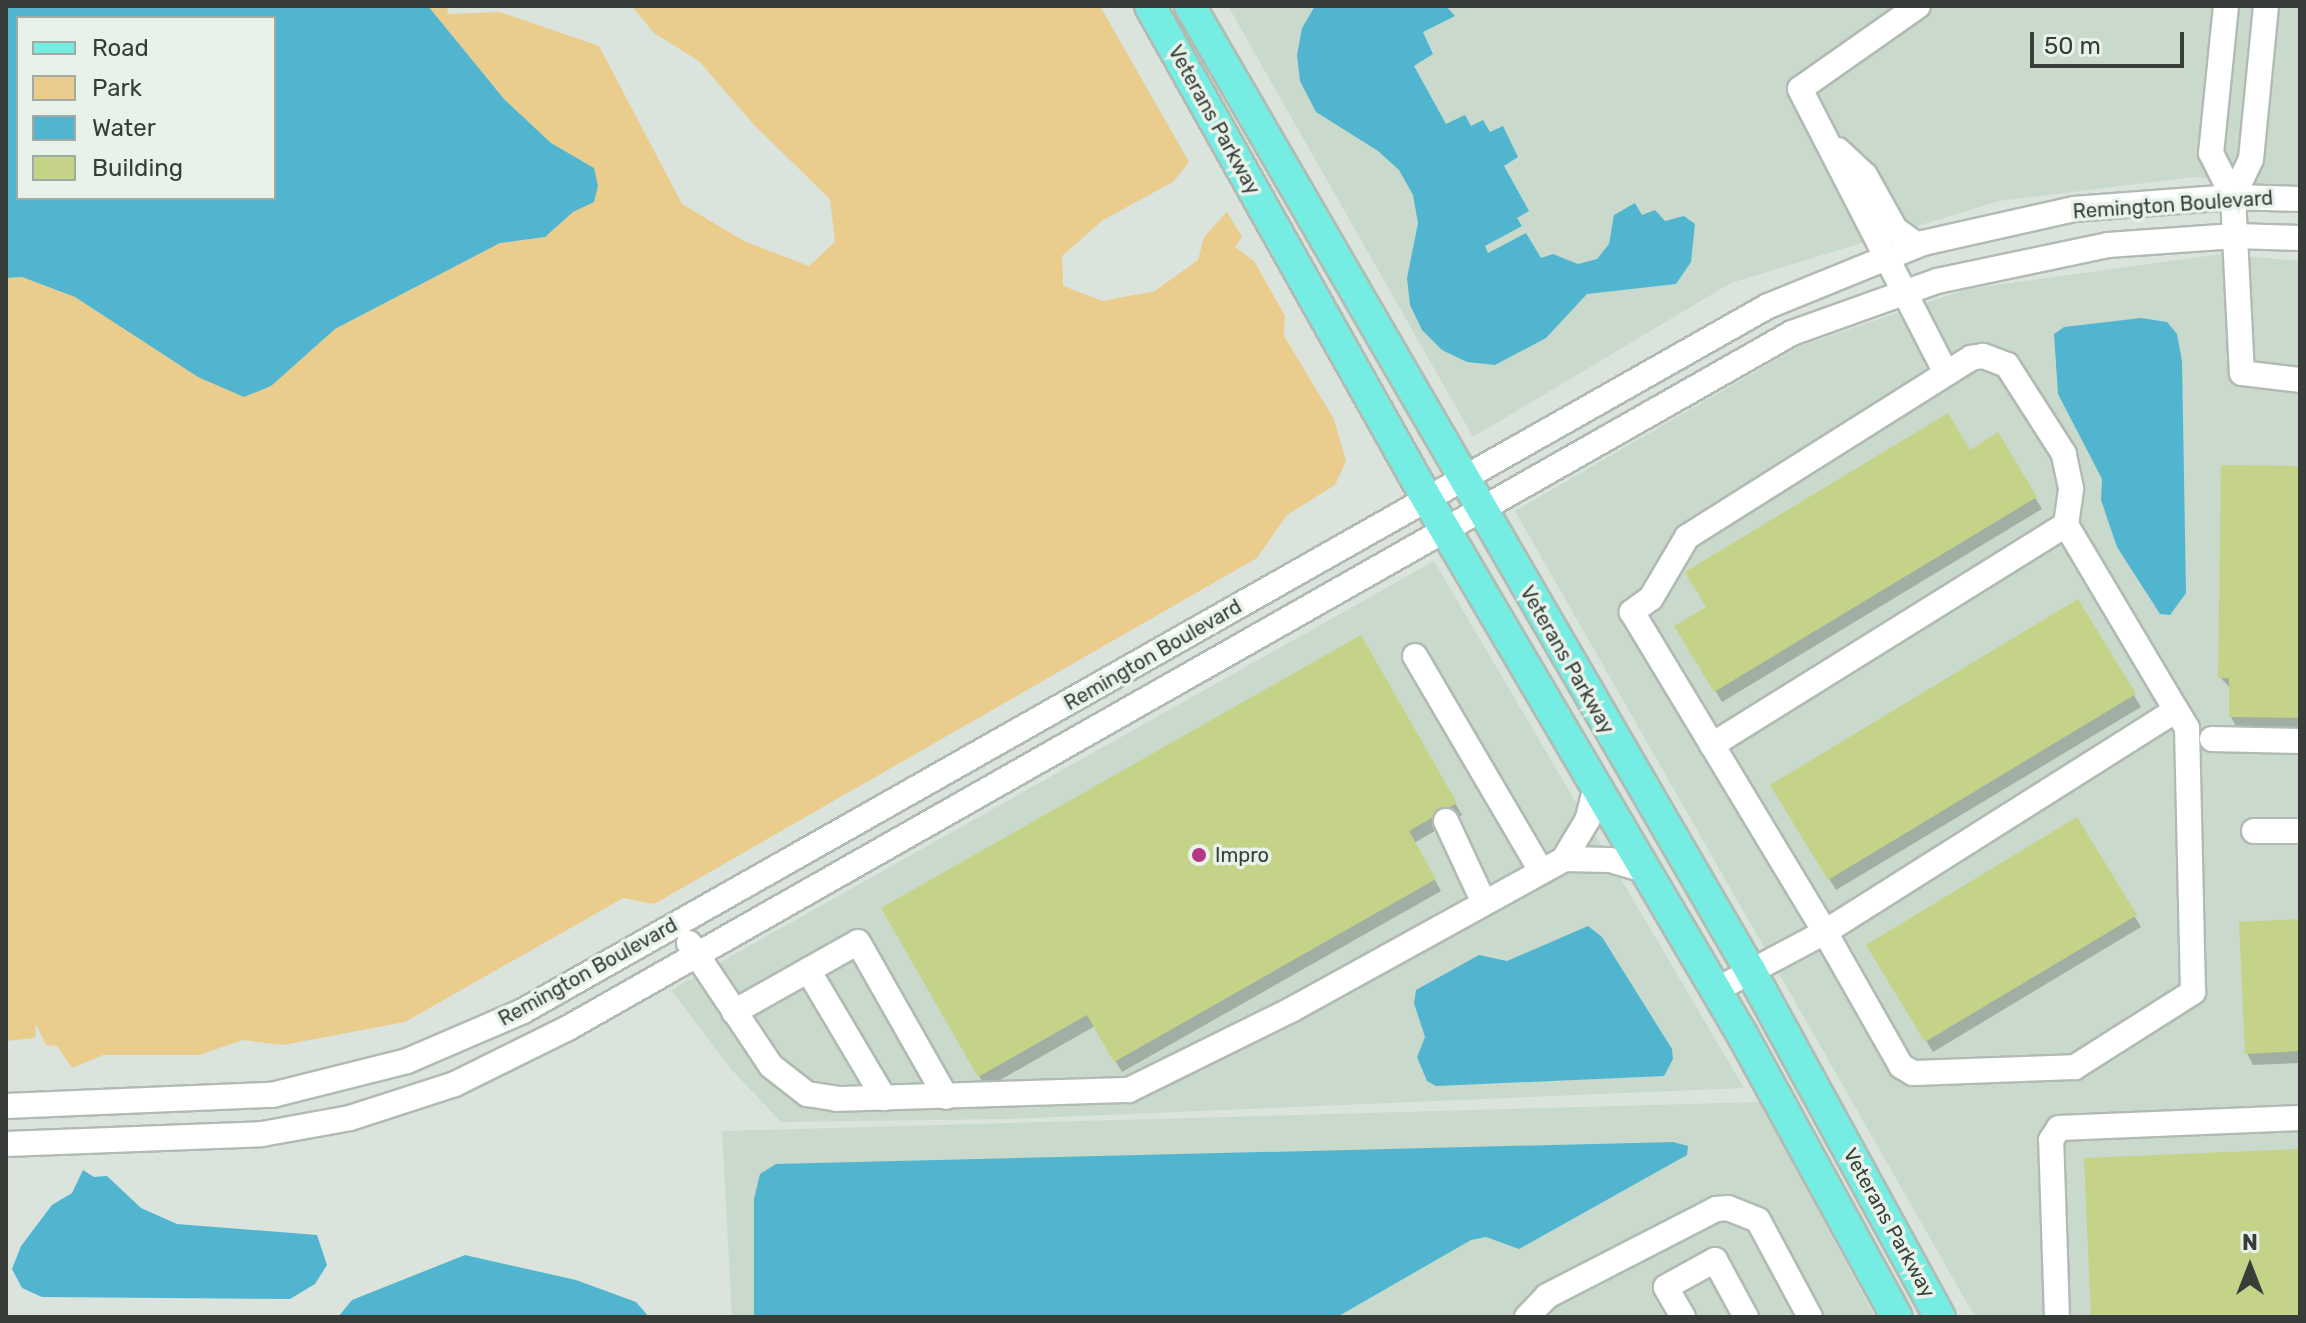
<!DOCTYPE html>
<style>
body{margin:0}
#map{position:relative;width:2306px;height:1323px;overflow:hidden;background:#dae4dc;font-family:Rubik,sans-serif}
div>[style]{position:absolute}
.built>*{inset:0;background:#c9dacc}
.green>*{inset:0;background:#eacc8c}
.water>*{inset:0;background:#51b5cf}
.shadow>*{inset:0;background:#0003}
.building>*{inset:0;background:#c4d388}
.roads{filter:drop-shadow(2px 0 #b1bbb3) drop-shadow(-2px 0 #b1bbb3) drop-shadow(0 2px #b1bbb3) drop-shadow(0 -2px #b1bbb3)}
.minor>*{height:24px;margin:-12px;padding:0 12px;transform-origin:12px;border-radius:12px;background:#fff}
.major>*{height:30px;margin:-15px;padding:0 15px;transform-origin:15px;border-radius:15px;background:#76ede2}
.dots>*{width:22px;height:22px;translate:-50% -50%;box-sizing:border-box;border:4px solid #e7f2e9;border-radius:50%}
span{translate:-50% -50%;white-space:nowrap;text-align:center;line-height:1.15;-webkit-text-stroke:7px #e7f2e9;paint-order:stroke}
.street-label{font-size:20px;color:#383d39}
.poi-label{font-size:20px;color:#383d39}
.left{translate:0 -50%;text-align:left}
.frame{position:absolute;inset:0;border:8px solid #383d39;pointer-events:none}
.legend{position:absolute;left:16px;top:16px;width:260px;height:184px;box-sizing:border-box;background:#e7f2e9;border:2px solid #a1aaa3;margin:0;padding:10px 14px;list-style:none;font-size:24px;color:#383d39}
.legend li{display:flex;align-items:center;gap:16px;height:40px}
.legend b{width:40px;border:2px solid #a1aaa3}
.north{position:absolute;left:2210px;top:1227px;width:80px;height:80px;-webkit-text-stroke:6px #e7f2e9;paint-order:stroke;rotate:0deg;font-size:22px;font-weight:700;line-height:32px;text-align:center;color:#383d39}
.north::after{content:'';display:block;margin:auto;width:28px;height:36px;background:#383d39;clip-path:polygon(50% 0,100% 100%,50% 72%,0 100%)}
.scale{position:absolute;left:2030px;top:32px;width:154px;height:36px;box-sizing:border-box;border:4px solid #383d39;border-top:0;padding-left:10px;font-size:24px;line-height:28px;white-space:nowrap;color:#383d39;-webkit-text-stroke:6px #e7f2e9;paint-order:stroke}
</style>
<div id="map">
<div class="built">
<i style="clip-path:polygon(1228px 6px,2300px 6px,2300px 190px,2194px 177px,1999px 201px,1731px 283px,1473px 437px)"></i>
<i style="clip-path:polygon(2221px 254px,2300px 261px,2300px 1317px,1975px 1317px,1515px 511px,1800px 346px,1967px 289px)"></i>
<i style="clip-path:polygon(1434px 561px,1744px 1088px,1009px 1119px,781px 1122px,731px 1069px,671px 990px)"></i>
<i style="clip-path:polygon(1760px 1102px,1875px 1317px,732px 1317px,722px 1131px)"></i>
</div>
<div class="green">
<i style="clip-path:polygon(428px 6px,447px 6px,448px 14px,500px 12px,599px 46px,682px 204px,744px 241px,809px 266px,835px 242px,830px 199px,755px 126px,699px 61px,654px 33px,632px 6px,1100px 6px,1189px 162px,1173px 182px,1103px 220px,1062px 256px,1063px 286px,1103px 301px,1155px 291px,1198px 260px,1204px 237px,1227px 212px,1242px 237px,1235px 247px,1254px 261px,1285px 316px,1284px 336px,1334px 419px,1346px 461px,1335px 485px,1287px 515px,1257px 558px,654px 904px,623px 898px,405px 1022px,283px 1045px,243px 1040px,199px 1055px,103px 1055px,72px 1068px,57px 1046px,46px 1045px,36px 1024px,35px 1038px,6px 1041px,6px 278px,22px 277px,75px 297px,198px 377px,271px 385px,335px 329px,500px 243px,545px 237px,573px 212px,594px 202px,594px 168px,551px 143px,504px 99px)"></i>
</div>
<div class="water">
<i style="clip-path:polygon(evenodd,6px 6px,428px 6px,504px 99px,551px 143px,594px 168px,598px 186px,594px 202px,573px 212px,545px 237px,500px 243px,335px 329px,271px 386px,244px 397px,198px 377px,75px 297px,22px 277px,6px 278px,6px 6px,274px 18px,274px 198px,18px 198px,18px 18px,274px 18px)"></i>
<i style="clip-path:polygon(1315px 6px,1446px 6px,1455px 16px,1423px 32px,1433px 54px,1414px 66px,1446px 124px,1465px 115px,1471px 126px,1483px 120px,1490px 132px,1503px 126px,1518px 157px,1504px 166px,1529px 211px,1517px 218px,1522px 226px,1485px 246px,1488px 253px,1526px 233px,1541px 258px,1553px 254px,1578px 264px,1597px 259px,1609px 244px,1614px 215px,1635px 203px,1642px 215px,1655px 210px,1665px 221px,1684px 216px,1695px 224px,1691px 262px,1676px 284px,1587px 294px,1546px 338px,1495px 365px,1467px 362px,1442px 350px,1422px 330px,1410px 305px,1407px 278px,1418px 223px,1413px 195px,1399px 170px,1378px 151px,1316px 112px,1300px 81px,1297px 55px,1302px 28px)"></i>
<i style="clip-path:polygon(2141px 318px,2167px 322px,2177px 334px,2182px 361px,2186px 593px,2170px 615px,2160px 614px,2117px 547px,2101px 500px,2102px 479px,2058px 394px,2054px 334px,2064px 327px)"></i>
<i style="clip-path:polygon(1588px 926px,1602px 937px,1672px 1049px,1673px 1059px,1664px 1076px,1436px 1086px,1427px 1081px,1417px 1057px,1425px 1037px,1414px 1003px,1416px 990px,1479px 955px,1507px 961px)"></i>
<i style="clip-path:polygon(1673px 1142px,1688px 1146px,1687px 1155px,1519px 1249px,1486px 1237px,1471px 1240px,1337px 1317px,754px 1317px,754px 1199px,760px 1174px,776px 1164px)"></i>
<i style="clip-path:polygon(83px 1170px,94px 1177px,107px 1176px,141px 1208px,177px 1224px,317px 1235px,327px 1265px,315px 1284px,290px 1299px,42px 1297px,22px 1288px,12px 1269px,21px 1246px,52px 1205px,72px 1193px)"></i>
<i style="clip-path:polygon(465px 1255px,576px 1280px,636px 1302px,649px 1317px,338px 1317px,352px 1300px)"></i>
</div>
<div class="shadow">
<i style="clip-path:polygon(1997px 435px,2042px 509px,1722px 702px,1677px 627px)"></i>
<i style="clip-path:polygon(2300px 468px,2300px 729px,2237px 728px,2231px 717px,2231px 689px,2220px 677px)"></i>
<i style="clip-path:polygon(2077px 602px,2141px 707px,1836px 890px,1772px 786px)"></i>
<i style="clip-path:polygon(1360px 638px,1462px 815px,1414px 843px,1441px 891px,1122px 1072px,1095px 1026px,986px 1088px,884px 909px)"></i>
<i style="clip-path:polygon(2077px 820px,2141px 927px,1933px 1052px,1869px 946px)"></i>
<i style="clip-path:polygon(2300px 921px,2300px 1063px,2253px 1065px,2247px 1053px)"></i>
</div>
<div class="building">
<i style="clip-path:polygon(1948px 413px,1970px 450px,1998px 432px,2037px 497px,1714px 692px,1674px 626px,1706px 607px,1685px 572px)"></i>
<i style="clip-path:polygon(2221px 465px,2300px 466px,2300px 718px,2229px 717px,2229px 678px,2218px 678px)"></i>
<i style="clip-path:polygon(2078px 599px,2136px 694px,1828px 880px,1770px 785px)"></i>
<i style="clip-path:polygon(1361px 635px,1457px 803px,1409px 831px,1436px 879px,1114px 1062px,1087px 1015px,978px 1077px,881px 908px)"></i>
<i style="clip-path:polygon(2077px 817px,2137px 915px,1925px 1042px,1866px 945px)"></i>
<i style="clip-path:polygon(2300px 919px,2300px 1051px,2245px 1054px,2239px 922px)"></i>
<i style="clip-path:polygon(2300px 1149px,2300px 1317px,2091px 1317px,2084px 1158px)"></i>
</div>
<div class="roads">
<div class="minor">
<i style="left:1918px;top:6px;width:144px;rotate:144.9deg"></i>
<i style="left:1800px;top:89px;width:319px;rotate:62.8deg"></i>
<i style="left:2226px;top:6px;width:148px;rotate:95.8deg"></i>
<i style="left:2211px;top:153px;width:49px;rotate:63.4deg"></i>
<i style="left:2233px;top:197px;width:176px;rotate:87.1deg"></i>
<i style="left:2242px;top:373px;width:58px;rotate:6.9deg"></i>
<i style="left:1838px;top:150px;width:37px;rotate:43deg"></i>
<i style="left:1865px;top:175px;width:62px;rotate:60.9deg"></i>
<i style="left:1895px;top:229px;width:27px;rotate:36deg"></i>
<i style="left:2233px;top:197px;width:42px;rotate:-64.7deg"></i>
<i style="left:2251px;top:159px;width:154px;rotate:-84.4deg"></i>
<i style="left:1415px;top:656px;width:249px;rotate:59.6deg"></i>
<i style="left:2212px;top:739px;width:88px;rotate:1.3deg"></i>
<i style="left:1712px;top:745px;width:417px;rotate:-31.9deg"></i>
<i style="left:1596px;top:786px;width:34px;rotate:104deg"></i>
<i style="left:1588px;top:819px;width:47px;rotate:121deg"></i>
<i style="left:1564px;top:859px;width:46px;rotate:1.2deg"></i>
<i style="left:1610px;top:860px;width:36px;rotate:16deg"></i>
<i style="left:1446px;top:821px;width:90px;rotate:65.1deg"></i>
<i style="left:2254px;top:831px;width:46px"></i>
<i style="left:689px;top:943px;width:148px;rotate:56.3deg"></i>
<i style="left:771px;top:1066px;width:46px;rotate:37.9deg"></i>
<i style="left:807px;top:1094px;width:30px;rotate:9deg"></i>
<i style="left:837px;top:1099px;width:292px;rotate:-1.8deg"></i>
<i style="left:1129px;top:1090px;width:181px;rotate:-26.3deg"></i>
<i style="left:1291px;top:1010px;width:312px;rotate:-28.9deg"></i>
<i style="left:808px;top:970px;width:149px;rotate:59.3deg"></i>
<i style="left:1716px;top:990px;width:123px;rotate:-28deg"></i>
<i style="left:1825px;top:932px;width:154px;rotate:60.4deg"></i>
<i style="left:1901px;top:1066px;width:14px;rotate:30deg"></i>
<i style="left:1913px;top:1073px;width:162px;rotate:-2.1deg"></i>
<i style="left:2075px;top:1067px;width:140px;rotate:-32.4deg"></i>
<i style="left:2193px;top:992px;width:264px;rotate:-91.3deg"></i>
<i style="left:2187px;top:728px;width:21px;rotate:-121deg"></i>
<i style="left:2176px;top:710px;width:215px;rotate:-120.7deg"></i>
<i style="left:2066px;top:525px;width:37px;rotate:-82deg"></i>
<i style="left:2071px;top:488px;width:35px;rotate:-102deg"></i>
<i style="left:2064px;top:454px;width:106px;rotate:-122.6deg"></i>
<i style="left:2007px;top:365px;width:26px;rotate:-159deg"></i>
<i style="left:1983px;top:356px;width:12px;rotate:171deg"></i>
<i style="left:1971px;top:358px;width:336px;rotate:147.8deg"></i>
<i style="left:1687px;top:537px;width:71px;rotate:120.5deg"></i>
<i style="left:1651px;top:598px;width:24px;rotate:144deg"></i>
<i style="left:1632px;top:612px;width:374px;rotate:58.9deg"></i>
<i style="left:1825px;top:932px;width:415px;rotate:-32.3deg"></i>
<i style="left:734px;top:1012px;width:142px;rotate:-29.4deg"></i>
<i style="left:858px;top:942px;width:178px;rotate:60.4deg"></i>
<i style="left:6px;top:1106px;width:266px;rotate:-2.4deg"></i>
<i style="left:272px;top:1095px;width:139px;rotate:-14.1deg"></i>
<i style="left:407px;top:1061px;width:126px;rotate:-23.3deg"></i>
<i style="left:523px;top:1011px;width:1431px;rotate:-29.52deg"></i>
<i style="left:1768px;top:306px;width:167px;rotate:-22.1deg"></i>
<i style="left:1923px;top:243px;width:155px;rotate:-12.7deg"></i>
<i style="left:2074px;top:209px;width:159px;rotate:-4.3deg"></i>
<i style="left:2233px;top:197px;width:67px;rotate:1.7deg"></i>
<i style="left:6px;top:1144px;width:256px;rotate:-2.2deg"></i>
<i style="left:262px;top:1134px;width:89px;rotate:-10.3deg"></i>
<i style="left:350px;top:1118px;width:110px;rotate:-17.9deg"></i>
<i style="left:455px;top:1084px;width:126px;rotate:-26.4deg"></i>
<i style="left:568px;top:1028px;width:1408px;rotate:-29.59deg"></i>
<i style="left:1792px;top:333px;width:154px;rotate:-19.7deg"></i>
<i style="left:1937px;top:281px;width:175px;rotate:-11.9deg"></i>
<i style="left:2108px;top:245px;width:127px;rotate:-4.1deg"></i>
<i style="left:2235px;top:236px;width:65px;rotate:1.8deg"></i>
<i style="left:1527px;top:1317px;width:29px;rotate:-46deg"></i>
<i style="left:1547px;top:1296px;width:190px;rotate:-27.2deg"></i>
<i style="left:1716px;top:1209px;width:12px;rotate:-5deg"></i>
<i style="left:1728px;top:1208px;width:32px;rotate:22deg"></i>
<i style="left:1758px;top:1220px;width:110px;rotate:61.8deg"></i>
<i style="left:1683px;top:1317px;width:34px;rotate:-120deg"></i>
<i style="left:1666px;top:1287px;width:56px;rotate:-28.9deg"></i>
<i style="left:1715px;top:1260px;width:65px;rotate:61.5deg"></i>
<i style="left:2057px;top:1317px;width:177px;rotate:-91.9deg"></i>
<i style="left:2051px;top:1140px;width:14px;rotate:-56deg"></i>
<i style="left:2059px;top:1128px;width:241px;rotate:-2.4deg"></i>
</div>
<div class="major">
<i style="left:1150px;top:6px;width:565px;rotate:60.67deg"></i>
<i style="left:1427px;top:499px;width:623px;rotate:59.53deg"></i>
<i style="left:1743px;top:1036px;width:320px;rotate:61.3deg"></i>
<i style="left:1190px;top:6px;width:1117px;rotate:59.85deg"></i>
<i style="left:1751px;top:972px;width:393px;rotate:61.3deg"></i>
</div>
</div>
<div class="dots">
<i style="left:1199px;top:855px;background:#b43787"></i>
</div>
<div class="street-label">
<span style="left:1214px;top:120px;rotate:61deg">Veterans Parkway</span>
<span style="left:2173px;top:205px;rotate:-4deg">Remington Boulevard</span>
<span style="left:1153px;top:655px;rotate:-30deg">Remington Boulevard</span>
<span style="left:1567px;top:660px;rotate:60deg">Veterans Parkway</span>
<span style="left:588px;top:972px;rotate:-29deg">Remington Boulevard</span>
<span style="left:1889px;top:1223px;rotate:61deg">Veterans Parkway</span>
</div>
<div class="poi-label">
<span class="left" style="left:1215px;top:855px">Impro</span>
</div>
<div class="frame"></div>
<ul class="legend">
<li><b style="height:10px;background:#76ede2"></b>Road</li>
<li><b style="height:22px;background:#eacc8c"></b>Park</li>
<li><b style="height:22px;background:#51b5cf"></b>Water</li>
<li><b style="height:22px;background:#c4d388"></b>Building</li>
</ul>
<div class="north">N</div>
<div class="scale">50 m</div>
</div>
